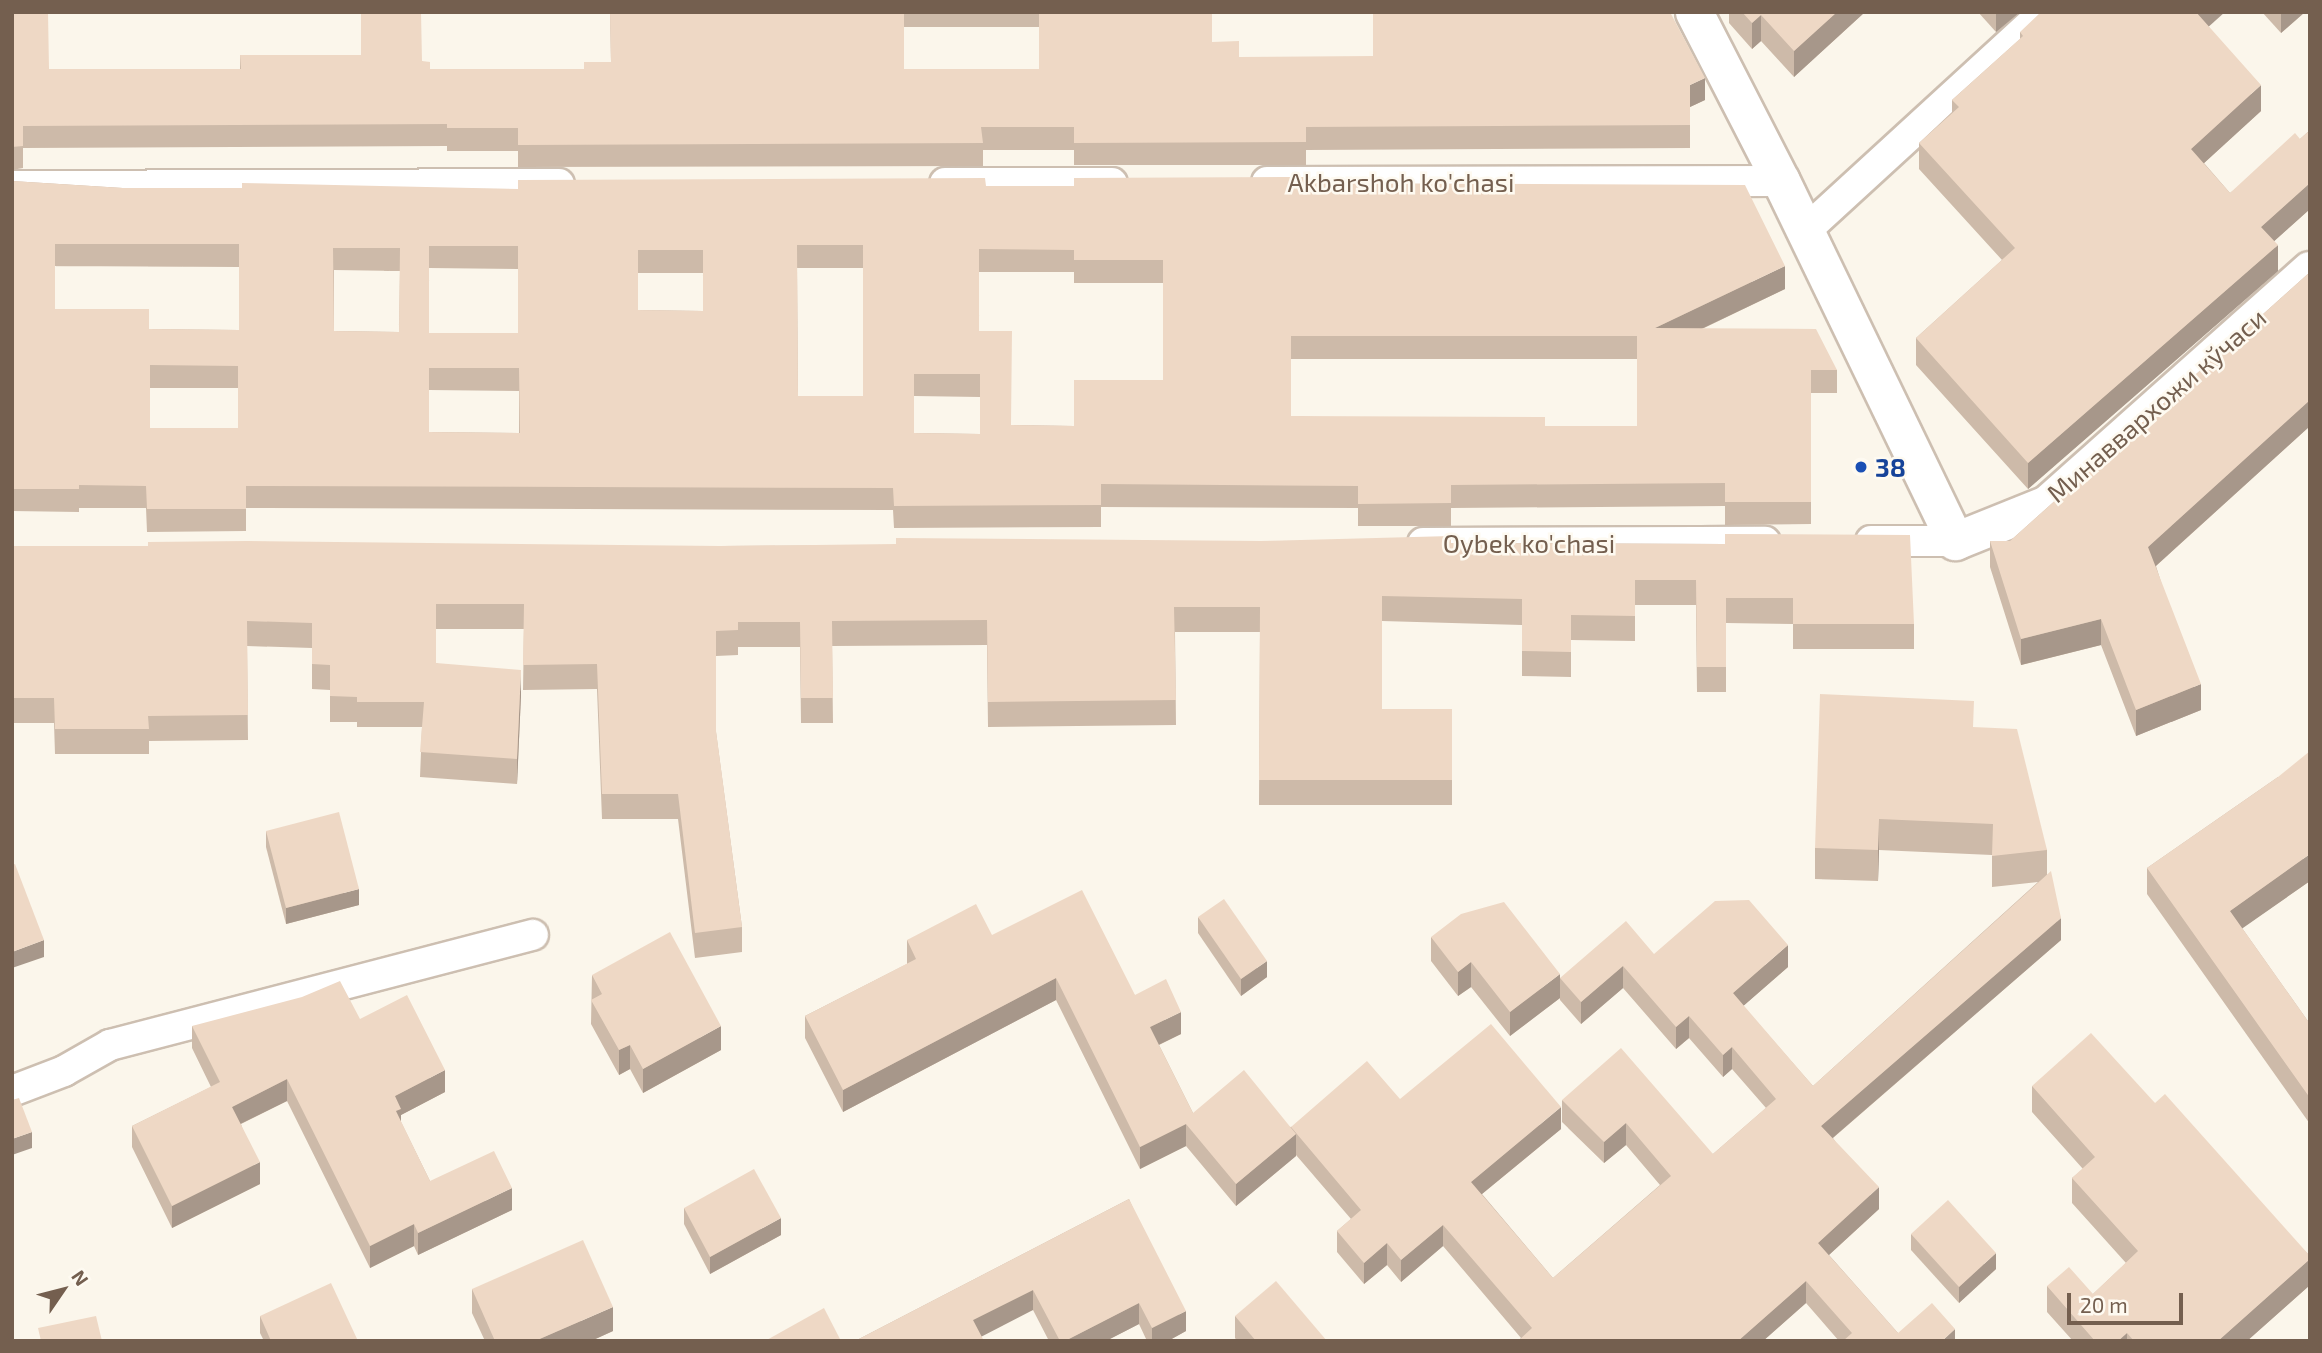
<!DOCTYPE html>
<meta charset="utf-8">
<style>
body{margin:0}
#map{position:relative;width:2322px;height:1353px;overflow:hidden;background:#fbf6eb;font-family:"Exo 2",sans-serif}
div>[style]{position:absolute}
.roads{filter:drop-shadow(2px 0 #cdbfb1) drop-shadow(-2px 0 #cdbfb1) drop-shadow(0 2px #cdbfb1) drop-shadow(0 -2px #cdbfb1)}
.minor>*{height:30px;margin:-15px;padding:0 15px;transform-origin:15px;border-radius:15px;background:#fff}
.tertiary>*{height:37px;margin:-18.5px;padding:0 18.5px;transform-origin:18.5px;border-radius:18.5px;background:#fff}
.wall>*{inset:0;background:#cdbaa9}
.shaded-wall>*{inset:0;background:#a7978a}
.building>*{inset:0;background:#eed8c5}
.dots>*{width:19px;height:19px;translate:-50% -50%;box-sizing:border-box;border:4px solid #fefaf1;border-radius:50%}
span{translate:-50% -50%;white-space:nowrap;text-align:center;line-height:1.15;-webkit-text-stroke:5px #fefaf1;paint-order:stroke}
.street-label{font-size:26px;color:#745f4f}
.transit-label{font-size:26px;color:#164399;font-weight:700}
.left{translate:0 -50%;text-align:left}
.frame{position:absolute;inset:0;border:14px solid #745f4f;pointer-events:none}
.north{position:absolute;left:28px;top:1255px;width:70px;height:70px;-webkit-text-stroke:5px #fefaf1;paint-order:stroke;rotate:55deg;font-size:19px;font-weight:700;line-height:28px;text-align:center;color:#745f4f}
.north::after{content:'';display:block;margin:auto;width:24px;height:32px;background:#745f4f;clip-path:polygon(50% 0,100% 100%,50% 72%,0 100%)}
.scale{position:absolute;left:2067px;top:1293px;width:116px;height:32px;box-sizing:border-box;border:4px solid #745f4f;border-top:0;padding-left:9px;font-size:21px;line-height:24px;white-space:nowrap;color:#745f4f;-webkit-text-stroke:5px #fefaf1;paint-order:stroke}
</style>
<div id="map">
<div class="roads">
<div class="minor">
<i style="left:1267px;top:182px;width:514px;rotate:-0.11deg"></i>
<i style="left:945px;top:183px;width:167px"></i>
<i style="left:12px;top:186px;width:547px;rotate:-0.21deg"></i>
<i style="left:1804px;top:232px;width:326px;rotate:-42.5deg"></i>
<i style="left:1871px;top:541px;width:84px"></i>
<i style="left:1423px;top:543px;width:342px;rotate:-0.2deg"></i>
<i style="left:12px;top:1091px;width:56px;rotate:-21deg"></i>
<i style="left:64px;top:1071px;width:53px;rotate:-29.5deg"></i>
<i style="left:110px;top:1045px;width:437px;rotate:-14.6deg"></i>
</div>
<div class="tertiary">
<i style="left:1694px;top:12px;width:190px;rotate:62.8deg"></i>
<i style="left:1781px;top:181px;width:400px;rotate:64.2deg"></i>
<i style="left:1955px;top:541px;width:99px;rotate:-21.9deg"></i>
<i style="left:2047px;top:504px;width:352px;rotate:-41.7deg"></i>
</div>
</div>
<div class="wall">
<i style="clip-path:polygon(evenodd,12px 12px,49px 69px,240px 69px,240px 55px,422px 61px,430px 69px,584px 69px,611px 62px,610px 12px,1212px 12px,1212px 42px,1239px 57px,1705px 100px,1690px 107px,1690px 148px,1306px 150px,1306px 165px,1074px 165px,1074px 150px,983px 150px,983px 166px,518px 167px,518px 151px,447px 151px,447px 146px,23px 148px,23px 168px,12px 170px,12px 12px,904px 27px,1039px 27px,1039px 69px,904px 69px,904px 27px)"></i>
<i style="clip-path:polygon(266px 12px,303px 12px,303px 13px,266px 13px)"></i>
<i style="clip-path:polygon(1729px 12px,1865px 12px,1794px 77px,1761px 41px,1752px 49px,1729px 23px)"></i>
<i style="clip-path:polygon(1978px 12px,2020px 12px,1996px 32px)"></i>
<i style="clip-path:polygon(2262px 12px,2305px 12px,2281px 33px)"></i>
<i style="clip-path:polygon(2209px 27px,2261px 111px,2204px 163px,2230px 193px,2300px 139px,2310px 130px,2310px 209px,2274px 241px,2278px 271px,2028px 489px,1916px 365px,1916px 338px,2002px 260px,1919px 169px,1919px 143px,1952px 112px,1952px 100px,2020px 39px,2020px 32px)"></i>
<i style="clip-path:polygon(evenodd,12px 181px,123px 188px,518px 189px,1074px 186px,1306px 183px,1785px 289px,1702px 329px,1837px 370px,1837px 393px,1811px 393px,1811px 524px,1725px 525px,1725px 506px,1451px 508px,1451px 526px,1358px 526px,1358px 508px,1101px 507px,1101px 527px,894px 528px,893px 510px,246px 508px,246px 531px,147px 532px,146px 508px,79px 508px,79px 512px,12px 511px,12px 181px,55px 266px,239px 267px,239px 330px,149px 329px,55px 309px,55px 266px,12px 181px,429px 268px,518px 269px,518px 333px,429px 333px,429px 268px,12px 181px,797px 268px,863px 268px,863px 396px,798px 396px,797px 268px,12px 181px,334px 270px,400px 271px,399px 332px,334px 331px,334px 270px,12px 181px,979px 272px,1074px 272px,1074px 283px,1163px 283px,1163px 380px,1074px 426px,1011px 425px,979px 331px,979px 272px,12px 181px,638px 273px,703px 273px,703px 311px,638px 310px,638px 273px,12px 181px,1291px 359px,1637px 359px,1637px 426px,1545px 426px,1291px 416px,1291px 359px,12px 181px,150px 388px,238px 388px,238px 428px,150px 428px,150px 388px,12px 181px,429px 390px,519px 391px,519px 433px,429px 432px,429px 390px,12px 181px,914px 396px,980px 397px,980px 434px,914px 433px,914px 396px)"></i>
<i style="clip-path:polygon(2310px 272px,2310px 426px,2156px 566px,2201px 710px,2136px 736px,2101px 645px,2021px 665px,1990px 567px,1990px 541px,2010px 541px)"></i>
<i style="clip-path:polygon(1451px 543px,1725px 544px,1914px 624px,1914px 649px,1793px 649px,1793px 624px,1726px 623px,1726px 692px,1697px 692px,1696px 605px,1635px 605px,1635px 641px,1571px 640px,1571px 677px,1522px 676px,1522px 625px,1382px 621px,1382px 709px,1452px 709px,1452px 805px,1259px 805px,1260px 632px,1175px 632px,1176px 725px,988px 727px,987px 645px,832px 646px,833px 723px,801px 723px,800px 647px,738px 647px,738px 655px,716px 656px,716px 732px,742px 927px,742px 952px,695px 958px,678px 819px,602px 819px,597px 689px,523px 690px,524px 629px,436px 629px,436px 663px,521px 695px,517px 784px,420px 777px,422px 727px,357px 727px,357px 722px,330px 722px,330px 690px,312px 689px,312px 648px,247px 646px,248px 740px,149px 741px,149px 754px,55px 754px,54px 723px,12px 723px,12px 546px,720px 546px)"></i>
<i style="clip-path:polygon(1974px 728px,2047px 850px,2047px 874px,2061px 940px,1833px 1138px,1879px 1209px,1829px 1255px,1898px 1333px,1955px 1341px,1839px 1341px,1806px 1303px,1763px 1341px,1518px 1341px,1521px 1338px,1443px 1246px,1401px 1282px,1387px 1265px,1364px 1284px,1337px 1252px,1337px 1231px,1351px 1219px,1296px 1155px,1296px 1156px,1236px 1206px,1186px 1146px,1140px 1169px,1056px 1000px,843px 1112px,805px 1038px,805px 1016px,907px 964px,907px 940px,992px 935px,1135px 995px,1181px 1034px,1159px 1045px,1193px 1113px,1291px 1127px,1400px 1099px,1561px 1129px,1482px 1194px,1553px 1278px,1660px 1185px,1626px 1145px,1604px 1163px,1562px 1122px,1562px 1100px,1713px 1154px,1766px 1108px,1732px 1069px,1723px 1077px,1689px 1038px,1676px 1049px,1623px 988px,1581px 1024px,1560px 1000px,1560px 978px,1654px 954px,1788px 967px,1743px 1006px,1813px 1086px,2038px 882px,1992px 887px,1992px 855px,1879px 850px,1878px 881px,1815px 879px,1815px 848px)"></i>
<i style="clip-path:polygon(2278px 777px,2310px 881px,2242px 928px,2310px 1024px,2310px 1124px,2147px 894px,2147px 868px)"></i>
<i style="clip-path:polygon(266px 831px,359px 905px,286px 924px,266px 847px)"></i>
<i style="clip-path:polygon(1198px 917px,1267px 977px,1241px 996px,1198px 933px)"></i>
<i style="clip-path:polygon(1431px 937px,1560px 998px,1510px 1036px,1471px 987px,1458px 996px,1431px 961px)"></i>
<i style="clip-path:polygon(592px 975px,721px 1050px,643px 1093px,630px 1069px,619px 1075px,591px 1024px)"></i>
<i style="clip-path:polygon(360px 1019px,445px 1092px,401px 1115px,401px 1122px,430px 1181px,512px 1210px,418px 1255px,414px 1246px,370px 1268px,287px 1101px,241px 1124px,260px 1184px,172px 1228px,132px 1147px,132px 1126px,211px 1087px,192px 1048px,192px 1026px)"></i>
<i style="clip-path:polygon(2032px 1086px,2155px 1103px,2310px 1256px,2310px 1285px,2247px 1341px,2073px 1341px,2047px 1312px,2047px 1286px,2093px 1294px,2126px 1263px,2072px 1203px,2072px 1178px,2083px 1169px,2032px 1112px)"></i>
<i style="clip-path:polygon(1129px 1199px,1186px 1331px,1168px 1341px,1147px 1341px,1139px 1324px,1106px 1341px,1049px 1341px,1033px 1310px,855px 1341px)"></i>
<i style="clip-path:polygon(684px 1208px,781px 1235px,710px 1274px,684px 1224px)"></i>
<i style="clip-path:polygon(1911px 1234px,1996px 1269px,1959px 1303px,1911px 1250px)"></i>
<i style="clip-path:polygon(472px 1289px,613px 1331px,591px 1341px,485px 1341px,472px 1313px)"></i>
<i style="clip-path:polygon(260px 1316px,358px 1341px,264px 1341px,260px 1333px)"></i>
<i style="clip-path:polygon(1235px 1316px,1327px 1341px,1237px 1341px,1235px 1338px)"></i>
</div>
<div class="shaded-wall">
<i style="clip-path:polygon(1837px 12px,1865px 12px,1794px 77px,1794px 51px)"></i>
<i style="clip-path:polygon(1996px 12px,2020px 12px,1996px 32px)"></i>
<i style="clip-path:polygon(2196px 12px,2225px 12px,2196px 38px)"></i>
<i style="clip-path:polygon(2281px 12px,2305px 12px,2281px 33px)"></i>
<i style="clip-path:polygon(1761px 15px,1761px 41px,1752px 49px,1752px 23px)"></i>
<i style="clip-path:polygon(1705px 78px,1705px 100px,1690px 107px,1690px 85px)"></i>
<i style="clip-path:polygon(2261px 85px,2261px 111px,2191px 175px,2191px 149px)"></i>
<i style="clip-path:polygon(2310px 183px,2310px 209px,2261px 253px,2261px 227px)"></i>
<i style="clip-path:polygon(2278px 245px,2278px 271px,2028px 489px,2028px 463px)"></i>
<i style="clip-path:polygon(1785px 266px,1785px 289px,1655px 351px,1655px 328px)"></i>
<i style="clip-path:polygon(2310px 400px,2310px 426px,2148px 573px,2148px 547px)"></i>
<i style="clip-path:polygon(2101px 619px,2101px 645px,2021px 665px,2021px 639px)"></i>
<i style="clip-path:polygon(521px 670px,521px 695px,517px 784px,517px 759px)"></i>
<i style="clip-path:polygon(2201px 684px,2201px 710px,2136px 736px,2136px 710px)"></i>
<i style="clip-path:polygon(1879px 819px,1879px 850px,1878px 881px,1878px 850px)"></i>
<i style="clip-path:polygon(2310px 854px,2310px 881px,2230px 937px,2230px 911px)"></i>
<i style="clip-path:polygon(359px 889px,359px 905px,286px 924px,286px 908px)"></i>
<i style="clip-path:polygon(2061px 918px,2061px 940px,1821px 1148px,1821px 1126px)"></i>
<i style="clip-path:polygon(44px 940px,44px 957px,12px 968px,12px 952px)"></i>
<i style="clip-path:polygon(1788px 945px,1788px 967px,1733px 1015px,1733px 993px)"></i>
<i style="clip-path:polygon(1267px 961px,1267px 977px,1241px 996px,1241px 979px)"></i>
<i style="clip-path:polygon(1471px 962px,1471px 987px,1458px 996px,1458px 972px)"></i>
<i style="clip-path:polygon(1623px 966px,1623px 988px,1581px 1024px,1581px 1002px)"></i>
<i style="clip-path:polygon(1560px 974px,1560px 998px,1510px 1036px,1510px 1012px)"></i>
<i style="clip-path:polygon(1056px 978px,1056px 1000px,843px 1112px,843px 1090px)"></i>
<i style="clip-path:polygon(1181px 1012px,1181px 1034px,1150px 1049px,1150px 1027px)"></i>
<i style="clip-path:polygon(1689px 1016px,1689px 1038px,1676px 1049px,1676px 1027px)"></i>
<i style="clip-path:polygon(721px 1026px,721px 1050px,643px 1093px,643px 1069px)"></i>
<i style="clip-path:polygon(630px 1045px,630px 1069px,619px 1075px,619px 1050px)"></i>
<i style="clip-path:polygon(1732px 1047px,1732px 1069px,1723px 1077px,1723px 1055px)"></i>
<i style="clip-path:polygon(445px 1070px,445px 1092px,401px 1115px,401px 1130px,396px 1118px,395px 1096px)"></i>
<i style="clip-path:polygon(287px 1079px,287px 1101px,232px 1128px,232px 1107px)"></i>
<i style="clip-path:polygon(1561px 1107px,1561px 1129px,1471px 1203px,1471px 1182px)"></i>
<i style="clip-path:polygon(1626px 1123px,1626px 1145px,1604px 1163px,1604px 1142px)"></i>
<i style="clip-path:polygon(1186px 1124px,1186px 1146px,1140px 1169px,1140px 1147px)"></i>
<i style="clip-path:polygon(32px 1132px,32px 1148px,12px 1155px,12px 1139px)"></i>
<i style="clip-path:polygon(1296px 1134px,1296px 1156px,1236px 1206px,1236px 1184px)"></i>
<i style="clip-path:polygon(260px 1162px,260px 1184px,172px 1228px,172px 1206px)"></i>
<i style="clip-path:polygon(1879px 1187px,1879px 1209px,1818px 1265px,1818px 1243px)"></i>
<i style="clip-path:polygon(512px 1188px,512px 1210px,418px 1255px,418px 1233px)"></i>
<i style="clip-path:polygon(781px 1218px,781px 1235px,710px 1274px,710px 1257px)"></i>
<i style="clip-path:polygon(414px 1224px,414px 1246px,370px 1268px,370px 1246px)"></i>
<i style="clip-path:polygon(1443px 1225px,1443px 1246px,1401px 1282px,1401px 1260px)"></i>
<i style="clip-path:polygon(1387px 1243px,1387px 1265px,1364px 1284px,1364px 1263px)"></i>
<i style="clip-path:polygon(1996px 1253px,1996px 1269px,1959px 1303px,1959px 1287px)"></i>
<i style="clip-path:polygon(2310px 1259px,2310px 1285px,2247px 1341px,2218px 1341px)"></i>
<i style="clip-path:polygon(1806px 1281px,1806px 1303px,1763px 1341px,1738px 1341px)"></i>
<i style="clip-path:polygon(1033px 1290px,1033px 1310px,973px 1341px,973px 1320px)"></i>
<i style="clip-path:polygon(1139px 1303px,1139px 1324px,1106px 1341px,1065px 1341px)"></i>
<i style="clip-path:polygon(613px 1307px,613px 1331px,591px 1341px,535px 1341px)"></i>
<i style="clip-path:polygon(1186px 1311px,1186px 1331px,1168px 1341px,1152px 1341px,1152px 1328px)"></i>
<i style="clip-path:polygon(1955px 1329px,1955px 1341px,1942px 1341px)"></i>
<i style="clip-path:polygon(2127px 1333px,2127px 1341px,2118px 1341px)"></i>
</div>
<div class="building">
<i style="clip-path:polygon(12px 12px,48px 12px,49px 69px,241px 69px,240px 55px,361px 55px,361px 12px,421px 12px,422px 61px,430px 62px,430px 69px,584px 69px,584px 62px,611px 62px,610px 12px,904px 12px,904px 69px,1039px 69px,1039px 12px,1212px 12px,1212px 42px,1239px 41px,1239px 57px,1373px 56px,1373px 12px,1670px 12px,1705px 78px,1690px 85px,1690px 125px,1306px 127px,1306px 142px,1074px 143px,1074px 127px,981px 127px,983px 143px,518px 145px,518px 128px,447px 128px,447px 124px,23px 126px,23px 146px,12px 147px)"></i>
<i style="clip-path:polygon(1742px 12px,1837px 12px,1794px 51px,1761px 15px,1752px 23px)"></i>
<i style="clip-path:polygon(2041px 12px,2196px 12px,2261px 85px,2191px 149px,2230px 193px,2295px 133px,2300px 139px,2310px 130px,2310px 183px,2261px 227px,2278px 245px,2028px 463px,1916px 338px,2015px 248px,1919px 143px,1959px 107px,1952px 100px,2023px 36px,2020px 32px)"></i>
<i style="clip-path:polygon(evenodd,1306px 177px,1306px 183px,1745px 185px,1785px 266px,1655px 328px,1816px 329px,1837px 370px,1811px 370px,1811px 502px,1725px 502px,1725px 483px,1451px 485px,1451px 503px,1358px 504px,1358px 486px,1101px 484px,1101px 505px,894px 506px,893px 488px,246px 486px,246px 509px,147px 509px,146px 486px,79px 485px,79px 489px,12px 489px,12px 181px,123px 188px,242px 188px,242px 183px,518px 189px,518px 180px,985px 178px,986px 186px,1074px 186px,1074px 178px,1306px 177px,55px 244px,239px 244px,239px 330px,149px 329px,149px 309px,55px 309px,55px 244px,1306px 177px,797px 245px,863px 245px,863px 396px,798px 396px,797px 245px,1306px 177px,429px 246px,518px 246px,518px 333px,429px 333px,429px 246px,1306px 177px,333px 248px,400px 248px,399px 332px,334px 331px,333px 248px,1306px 177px,979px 249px,1074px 250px,1074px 260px,1163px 260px,1163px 380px,1074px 380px,1074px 426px,1011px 425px,1012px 331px,979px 331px,979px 249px,1306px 177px,638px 250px,703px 250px,703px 311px,638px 310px,638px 250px,1306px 177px,1291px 336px,1637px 336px,1637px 426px,1545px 426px,1545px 417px,1291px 416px,1291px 336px,1306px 177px,150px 365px,238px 366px,238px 428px,150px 428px,150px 365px,1306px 177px,429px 368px,519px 368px,520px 433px,429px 432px,429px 368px,1306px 177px,914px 374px,980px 374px,980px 434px,914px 433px,914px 374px)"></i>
<i style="clip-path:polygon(2310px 272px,2310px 400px,2148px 547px,2201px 684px,2136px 710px,2101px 619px,2021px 639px,1990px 541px,2010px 541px)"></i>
<i style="clip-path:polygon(1725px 534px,1910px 535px,1914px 624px,1793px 624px,1793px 598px,1726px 598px,1726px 667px,1697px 667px,1696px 580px,1635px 580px,1635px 616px,1571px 615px,1571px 652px,1522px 651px,1522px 599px,1382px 596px,1382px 709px,1452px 709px,1452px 780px,1259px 780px,1260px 607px,1174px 607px,1176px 700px,988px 702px,987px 620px,832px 621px,833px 698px,801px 698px,800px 622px,738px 622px,738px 630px,716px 631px,716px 731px,742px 927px,695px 933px,678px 794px,602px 794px,597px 664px,523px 665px,524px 604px,436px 604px,436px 663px,521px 670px,517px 759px,420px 752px,424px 702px,357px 702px,357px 697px,330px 696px,330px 665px,312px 664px,312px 623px,247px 621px,248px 715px,148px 716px,149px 729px,55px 729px,54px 698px,12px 698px,12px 546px,148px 546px,148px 542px,247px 541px,720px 546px,896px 544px,896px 538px,1261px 541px,1451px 536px,1451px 543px,1725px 544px)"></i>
<i style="clip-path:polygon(1820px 694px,1974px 701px,1973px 727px,2017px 729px,2047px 850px,1992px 856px,1993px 824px,1879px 819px,1878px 850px,1815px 848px)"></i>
<i style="clip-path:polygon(2310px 751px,2310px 854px,2230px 911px,2310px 1024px,2310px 1098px,2147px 868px,2278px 777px)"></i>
<i style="clip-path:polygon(339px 812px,359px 889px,286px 908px,266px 831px)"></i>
<i style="clip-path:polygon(15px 864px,44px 940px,12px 952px,12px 865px)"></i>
<i style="clip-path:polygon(2051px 871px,2061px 918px,1821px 1126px,1879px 1187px,1818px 1243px,1898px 1333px,1932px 1303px,1955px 1329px,1942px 1341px,1843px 1341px,1852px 1333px,1806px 1281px,1738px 1341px,1518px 1341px,1532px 1328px,1443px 1225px,1401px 1260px,1387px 1243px,1364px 1263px,1337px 1231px,1361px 1210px,1291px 1127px,1367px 1061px,1400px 1099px,1491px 1024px,1561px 1107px,1471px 1182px,1553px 1278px,1671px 1176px,1626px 1123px,1604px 1142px,1562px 1100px,1621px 1048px,1713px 1154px,1776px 1099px,1732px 1047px,1723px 1055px,1689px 1016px,1676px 1027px,1623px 966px,1581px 1002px,1560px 978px,1626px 921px,1654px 954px,1715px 901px,1749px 900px,1788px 945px,1733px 993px,1813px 1086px)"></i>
<i style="clip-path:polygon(1082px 890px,1135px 995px,1166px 979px,1181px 1012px,1150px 1027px,1193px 1113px,1244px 1070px,1296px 1134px,1236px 1184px,1186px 1124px,1140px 1147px,1056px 978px,843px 1090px,805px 1016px,916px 959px,907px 940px,976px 904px,992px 935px)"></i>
<i style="clip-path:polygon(1224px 899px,1267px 961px,1241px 979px,1198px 917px)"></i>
<i style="clip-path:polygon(1504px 902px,1560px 974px,1510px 1012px,1471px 962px,1458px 972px,1431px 937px,1461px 914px)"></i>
<i style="clip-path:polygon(670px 932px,721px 1026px,643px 1069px,630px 1045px,619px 1050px,591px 1000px,602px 994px,592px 975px)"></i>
<i style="clip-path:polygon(340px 981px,360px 1019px,407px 995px,445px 1070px,395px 1096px,401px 1109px,396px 1111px,430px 1181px,494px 1151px,512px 1188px,418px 1233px,414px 1224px,370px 1246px,287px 1079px,232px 1107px,260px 1162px,172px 1206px,132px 1126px,220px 1082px,192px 1026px,302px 997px)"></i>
<i style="clip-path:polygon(2091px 1033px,2155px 1103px,2165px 1094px,2310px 1256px,2310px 1259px,2218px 1341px,2134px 1341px,2127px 1333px,2118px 1341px,2095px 1341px,2047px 1286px,2069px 1267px,2093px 1294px,2138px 1251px,2072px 1178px,2095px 1157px,2032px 1086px)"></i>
<i style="clip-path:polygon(19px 1098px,32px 1132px,12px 1139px,12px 1100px)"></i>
<i style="clip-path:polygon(754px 1169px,781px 1218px,710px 1257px,684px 1208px)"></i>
<i style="clip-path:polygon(1129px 1199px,1186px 1311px,1152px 1328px,1139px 1303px,1065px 1341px,1060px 1341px,1033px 1290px,973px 1320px,984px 1341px,855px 1341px)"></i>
<i style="clip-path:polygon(1948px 1200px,1996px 1253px,1959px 1287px,1911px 1234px)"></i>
<i style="clip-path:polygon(583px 1240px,613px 1307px,535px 1341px,495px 1341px,472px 1289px)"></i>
<i style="clip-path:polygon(1276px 1281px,1327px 1341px,1256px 1341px,1235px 1316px)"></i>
<i style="clip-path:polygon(331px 1283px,358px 1341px,271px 1341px,260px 1316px)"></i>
<i style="clip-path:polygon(824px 1308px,841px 1341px,765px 1341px)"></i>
<i style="clip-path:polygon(96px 1316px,102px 1341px,41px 1341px,38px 1328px)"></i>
</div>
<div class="dots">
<i style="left:1861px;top:467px;background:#1a4fb4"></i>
</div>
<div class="street-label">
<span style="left:1401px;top:182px">Akbarshoh ko'chasi</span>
<span style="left:2156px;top:405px;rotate:-41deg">Минаввархожи кўчаси</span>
<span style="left:1529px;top:543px">Oybek ko'chasi</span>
</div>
<div class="transit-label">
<span class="left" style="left:1875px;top:467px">38</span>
</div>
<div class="frame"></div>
<div class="north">N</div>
<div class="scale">20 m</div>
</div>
